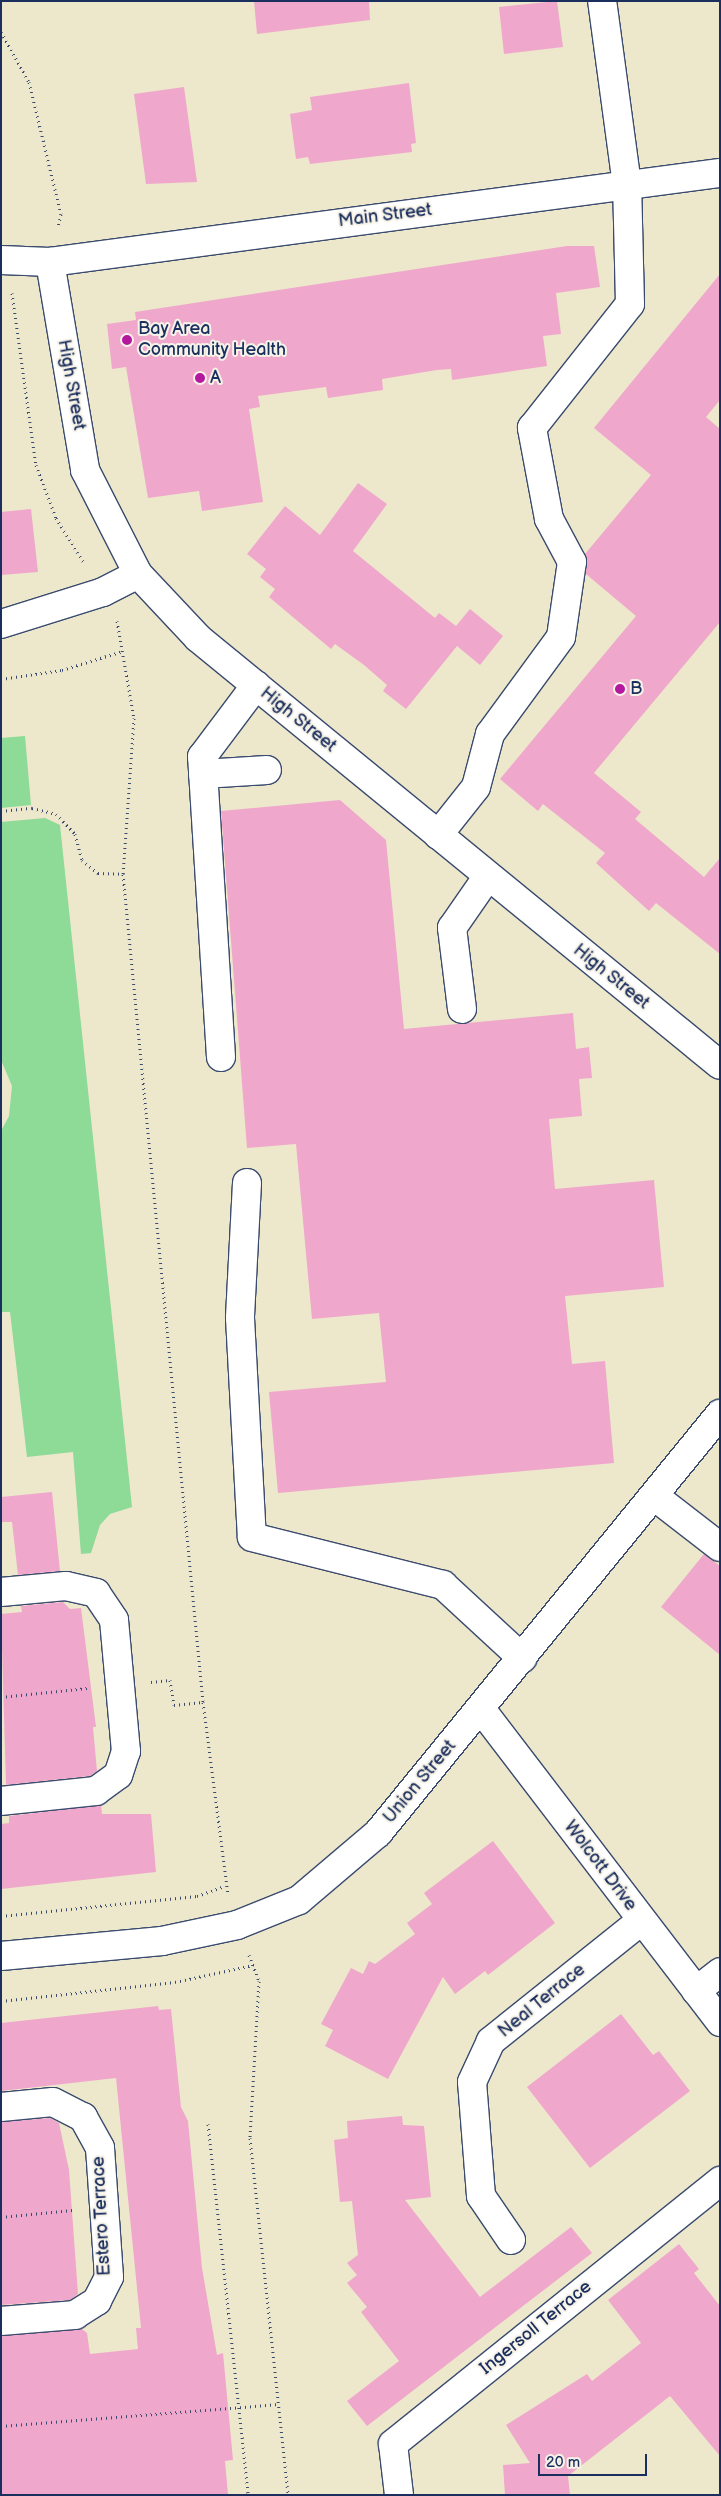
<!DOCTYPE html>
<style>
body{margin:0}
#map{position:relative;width:721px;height:2496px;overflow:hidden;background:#ede7cc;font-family:"Balsamiq Sans",sans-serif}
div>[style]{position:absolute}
.green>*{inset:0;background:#8eda97}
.building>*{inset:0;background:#efa8cb}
.path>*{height:3px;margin-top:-1.5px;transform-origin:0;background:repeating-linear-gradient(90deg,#3a4b6e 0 1px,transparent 0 5px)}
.roads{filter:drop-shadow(1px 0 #3a4b6e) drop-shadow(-1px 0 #3a4b6e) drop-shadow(0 1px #3a4b6e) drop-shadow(0 -1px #3a4b6e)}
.minor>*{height:28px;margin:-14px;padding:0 14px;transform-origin:14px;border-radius:14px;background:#fff}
.dots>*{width:14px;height:14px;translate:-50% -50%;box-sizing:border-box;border:2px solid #f7f3e8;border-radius:50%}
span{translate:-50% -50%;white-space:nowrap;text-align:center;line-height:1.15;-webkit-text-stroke:4px #f7f3e8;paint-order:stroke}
.street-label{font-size:18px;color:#1b2f5e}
.poi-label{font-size:18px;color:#1b2f5e}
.left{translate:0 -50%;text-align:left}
.frame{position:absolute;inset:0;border:2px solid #1b2f5e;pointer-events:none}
.scale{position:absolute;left:538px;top:2454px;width:109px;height:22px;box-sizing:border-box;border:2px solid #1b2f5e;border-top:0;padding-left:6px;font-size:15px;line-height:18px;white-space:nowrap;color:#1b2f5e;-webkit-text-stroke:4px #f7f3e8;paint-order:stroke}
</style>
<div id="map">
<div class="green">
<i style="clip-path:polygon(25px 736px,31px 805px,1px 808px,1px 738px)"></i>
<i style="clip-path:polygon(45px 818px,60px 825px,132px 1507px,110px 1514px,100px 1525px,91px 1553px,81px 1554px,73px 1452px,27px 1457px,10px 1312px,1px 1312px,1px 1131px,9px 1116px,12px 1086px,1px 1060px,1px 822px)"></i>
</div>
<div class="building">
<i style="clip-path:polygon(254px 1px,369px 1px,370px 20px,257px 34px)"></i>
<i style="clip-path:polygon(557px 1px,563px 47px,504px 54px,499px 7px)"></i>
<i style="clip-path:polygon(409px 83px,416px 143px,411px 144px,412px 152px,310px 164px,308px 157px,296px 159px,290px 114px,312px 110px,310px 97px)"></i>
<i style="clip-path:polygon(184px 87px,197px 182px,146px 184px,134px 94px)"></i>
<i style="clip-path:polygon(567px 246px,594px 246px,600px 287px,556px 293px,561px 334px,543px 336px,547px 366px,452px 380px,451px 369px,437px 370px,382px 379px,383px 390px,328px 398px,326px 387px,258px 396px,260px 407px,249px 409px,263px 502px,202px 511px,199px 491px,148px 498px,126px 367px,112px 369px,107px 324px,136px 320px,135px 312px)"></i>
<i style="clip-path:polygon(720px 274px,720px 400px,706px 417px,720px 429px,720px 622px,594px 773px,641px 812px,635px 819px,704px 877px,720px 858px,720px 954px,656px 903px,649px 911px,596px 863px,605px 853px,543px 804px,538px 811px,500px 779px,636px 616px,586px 574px,585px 554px,651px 475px,594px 428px)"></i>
<i style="clip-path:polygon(358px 483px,387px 504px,353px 551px,435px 618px,439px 613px,456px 626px,470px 609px,503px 636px,480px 665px,457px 646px,406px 709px,383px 691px,387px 685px,364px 665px,335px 644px,331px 649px,269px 597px,275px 589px,260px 577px,266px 569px,247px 554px,285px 506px,320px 535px)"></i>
<i style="clip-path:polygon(31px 509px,38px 572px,1px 575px,1px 512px)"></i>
<i style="clip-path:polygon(340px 800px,386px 840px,404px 1029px,573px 1013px,576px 1049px,589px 1047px,592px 1078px,579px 1079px,582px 1116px,549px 1119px,555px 1189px,654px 1180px,664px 1287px,565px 1296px,572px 1364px,605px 1361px,614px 1463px,278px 1493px,269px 1392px,386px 1382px,379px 1313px,312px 1319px,296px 1144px,247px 1148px,221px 811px)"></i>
<i style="clip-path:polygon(52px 1492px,60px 1571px,18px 1575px,12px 1522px,1px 1522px,1px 1497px)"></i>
<i style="clip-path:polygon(704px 1554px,720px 1566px,720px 1655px,661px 1607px)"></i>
<i style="clip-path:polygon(63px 1602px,70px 1609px,81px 1608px,96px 1727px,93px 1727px,97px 1771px,90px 1776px,6px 1785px,1px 1614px,22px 1612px,21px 1606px)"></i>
<i style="clip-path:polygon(101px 1805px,102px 1814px,151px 1814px,156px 1872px,1px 1889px,1px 1824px,9px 1823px,9px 1816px)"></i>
<i style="clip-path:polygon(493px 1841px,555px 1923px,488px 1975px,485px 1971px,455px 1994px,443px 1977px,388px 2079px,325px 2046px,333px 2030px,321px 2024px,351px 1968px,363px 1974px,369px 1961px,375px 1964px,415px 1934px,407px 1923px,432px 1904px,424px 1893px)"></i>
<i style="clip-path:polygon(158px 2006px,159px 2010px,171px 2009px,181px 2107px,188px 2121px,202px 2268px,217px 2355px,223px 2353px,233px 2460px,225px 2461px,228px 2495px,1px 2495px,1px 2336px,82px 2329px,87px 2333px,90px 2354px,138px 2349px,136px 2328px,141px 2328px,116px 2078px,1px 2091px,1px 2023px)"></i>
<i style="clip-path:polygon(621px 2014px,653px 2055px,659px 2051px,690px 2091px,590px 2168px,527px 2087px)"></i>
<i style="clip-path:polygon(402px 2116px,403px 2125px,424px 2126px,431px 2197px,405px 2200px,480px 2297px,571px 2227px,592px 2253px,367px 2426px,347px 2401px,399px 2361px,361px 2312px,367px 2307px,347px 2283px,357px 2275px,347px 2263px,358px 2255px,352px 2201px,340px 2202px,334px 2140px,348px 2138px,347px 2121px)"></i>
<i style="clip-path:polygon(50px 2118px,59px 2123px,69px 2170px,78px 2294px,70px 2300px,1px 2305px,1px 2122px)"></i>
<i style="clip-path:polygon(679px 2244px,699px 2269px,694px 2273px,720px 2306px,720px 2456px,670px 2396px,568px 2476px,570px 2495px,505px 2495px,503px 2465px,530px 2463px,506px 2425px,587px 2374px,592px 2381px,641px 2343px,608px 2300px)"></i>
</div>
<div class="path">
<i style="left:1px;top:32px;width:57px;rotate:60.8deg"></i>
<i style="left:29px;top:82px;width:136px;rotate:76.4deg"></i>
<i style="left:61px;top:214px;width:13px;rotate:103deg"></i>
<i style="left:12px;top:293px;width:174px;rotate:82.1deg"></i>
<i style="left:36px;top:465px;width:57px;rotate:69.3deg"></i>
<i style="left:56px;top:518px;width:53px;rotate:58.1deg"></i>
<i style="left:117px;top:621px;width:98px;rotate:80.1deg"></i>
<i style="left:134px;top:718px;width:156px;rotate:94deg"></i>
<i style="left:123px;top:874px;width:832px;rotate:84.48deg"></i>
<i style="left:203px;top:1702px;width:194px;rotate:82.6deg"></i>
<i style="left:1px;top:679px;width:62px;rotate:-8.4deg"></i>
<i style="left:62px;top:670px;width:64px;rotate:-17.3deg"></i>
<i style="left:1px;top:811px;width:31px;rotate:-6deg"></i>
<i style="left:32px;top:808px;width:25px;rotate:14deg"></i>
<i style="left:56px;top:814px;width:28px;rotate:46deg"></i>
<i style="left:75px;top:834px;width:27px;rotate:75deg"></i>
<i style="left:82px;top:860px;width:21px;rotate:39deg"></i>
<i style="left:98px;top:873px;width:25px;rotate:2deg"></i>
<i style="left:151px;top:1682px;width:19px;rotate:-6deg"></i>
<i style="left:170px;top:1680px;width:25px;rotate:81deg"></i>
<i style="left:174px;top:1705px;width:29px;rotate:-6deg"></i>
<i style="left:1px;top:1697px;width:87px;rotate:-5.9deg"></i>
<i style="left:1px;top:1916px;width:197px;rotate:-5.8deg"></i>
<i style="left:197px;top:1896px;width:30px;rotate:-20deg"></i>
<i style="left:249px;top:1955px;width:28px;rotate:69deg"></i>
<i style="left:259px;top:1981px;width:157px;rotate:93.3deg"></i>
<i style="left:250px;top:2138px;width:359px;rotate:83.9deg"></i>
<i style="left:1px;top:2001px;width:175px;rotate:-6.2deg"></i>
<i style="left:175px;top:1982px;width:80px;rotate:-12.3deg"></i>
<i style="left:208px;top:2124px;width:373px;rotate:83.8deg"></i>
<i style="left:1px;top:2217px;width:72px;rotate:-5.6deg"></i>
<i style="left:1px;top:2426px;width:279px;rotate:-4.5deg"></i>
</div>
<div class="roads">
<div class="minor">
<i style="left:1px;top:260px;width:49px;rotate:2.3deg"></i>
<i style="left:50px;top:262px;width:676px;rotate:-7.57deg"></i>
<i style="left:50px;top:262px;width:211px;rotate:80.4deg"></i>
<i style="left:85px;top:470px;width:117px;rotate:63deg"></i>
<i style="left:138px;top:574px;width:88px;rotate:46.8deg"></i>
<i style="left:198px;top:638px;width:674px;rotate:39.28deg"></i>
<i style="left:1px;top:624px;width:107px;rotate:-17.4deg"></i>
<i style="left:103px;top:592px;width:39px;rotate:-27deg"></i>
<i style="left:203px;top:774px;width:64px;rotate:-3.6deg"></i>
<i style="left:438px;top:835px;width:61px;rotate:-51.6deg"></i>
<i style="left:476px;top:787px;width:55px;rotate:-75.2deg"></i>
<i style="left:490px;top:734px;width:120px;rotate:-53.8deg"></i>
<i style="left:561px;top:637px;width:76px;rotate:-81.7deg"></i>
<i style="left:572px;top:562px;width:49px;rotate:-118.1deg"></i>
<i style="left:549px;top:519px;width:93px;rotate:-100.6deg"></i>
<i style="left:532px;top:428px;width:158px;rotate:-51.7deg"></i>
<i style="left:630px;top:304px;width:119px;rotate:-91.4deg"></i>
<i style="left:627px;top:185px;width:186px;rotate:-97.7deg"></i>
<i style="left:462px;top:1009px;width:82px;rotate:-97deg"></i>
<i style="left:452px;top:928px;width:63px;rotate:-55.3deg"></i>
<i style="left:221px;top:1057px;width:301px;rotate:-93.6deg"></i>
<i style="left:202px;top:757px;width:90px;rotate:-53.1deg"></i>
<i style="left:247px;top:1183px;width:135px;rotate:93deg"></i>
<i style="left:240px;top:1318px;width:219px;rotate:86.9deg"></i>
<i style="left:252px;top:1537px;width:197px;rotate:14.1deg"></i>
<i style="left:443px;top:1585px;width:108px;rotate:42.7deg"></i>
<i style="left:654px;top:1496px;width:83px;rotate:37.7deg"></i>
<i style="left:1px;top:1592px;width:65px;rotate:-5.3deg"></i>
<i style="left:66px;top:1586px;width:31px;rotate:13deg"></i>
<i style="left:96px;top:1593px;width:32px;rotate:56deg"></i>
<i style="left:114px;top:1620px;width:132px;rotate:84.8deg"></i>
<i style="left:126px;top:1751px;width:25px;rotate:108deg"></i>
<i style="left:118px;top:1775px;width:27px;rotate:144deg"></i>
<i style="left:96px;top:1791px;width:96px;rotate:174deg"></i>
<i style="left:481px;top:1709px;width:394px;rotate:52.6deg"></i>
<i style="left:1px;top:1956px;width:162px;rotate:-5.3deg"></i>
<i style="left:162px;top:1941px;width:77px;rotate:-12deg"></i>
<i style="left:237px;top:1925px;width:67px;rotate:-22deg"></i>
<i style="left:299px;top:1900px;width:104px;rotate:-40.3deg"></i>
<i style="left:378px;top:1833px;width:541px;rotate:-50.78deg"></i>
<i style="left:696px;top:1991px;width:31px;rotate:-38deg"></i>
<i style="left:1px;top:2107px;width:52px;rotate:-5.5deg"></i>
<i style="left:53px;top:2102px;width:34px;rotate:27deg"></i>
<i style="left:83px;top:2117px;width:35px;rotate:61deg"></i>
<i style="left:100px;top:2148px;width:129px;rotate:86deg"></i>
<i style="left:109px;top:2277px;width:27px;rotate:117deg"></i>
<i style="left:97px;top:2301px;width:26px;rotate:148deg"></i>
<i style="left:75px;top:2315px;width:74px;rotate:175.4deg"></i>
<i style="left:511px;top:2240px;width:53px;rotate:-124.3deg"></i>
<i style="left:481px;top:2196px;width:114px;rotate:-94.5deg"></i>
<i style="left:472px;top:2082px;width:45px;rotate:-65.1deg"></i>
<i style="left:491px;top:2041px;width:192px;rotate:-38.7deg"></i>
<i style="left:399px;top:2495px;width:51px;rotate:-96.7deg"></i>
<i style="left:393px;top:2444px;width:420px;rotate:-38.8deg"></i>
</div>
</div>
<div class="dots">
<i style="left:127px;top:340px;background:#b5179e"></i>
<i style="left:200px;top:378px;background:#b5179e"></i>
<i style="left:620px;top:689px;background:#b5179e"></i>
</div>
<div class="street-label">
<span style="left:385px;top:216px;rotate:-7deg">Main Street</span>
<span style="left:71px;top:385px;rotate:80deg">High Street</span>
<span style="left:298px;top:720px;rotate:39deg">High Street</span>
<span style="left:611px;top:977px;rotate:39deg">High Street</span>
<span style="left:420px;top:1782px;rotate:-50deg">Union Street</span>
<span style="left:600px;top:1866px;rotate:53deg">Wolcott Drive</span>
<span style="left:542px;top:2001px;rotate:-39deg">Neal Terrace</span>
<span style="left:102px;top:2216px;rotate:-93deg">Estero Terrace</span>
<span style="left:536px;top:2328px;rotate:-39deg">Ingersoll Terrace</span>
</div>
<div class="poi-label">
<span class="left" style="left:138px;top:340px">Bay Area<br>Community Health</span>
<span class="left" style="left:210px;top:378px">A</span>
<span class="left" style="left:630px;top:689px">B</span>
</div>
<div class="frame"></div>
<div class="scale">20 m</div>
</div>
